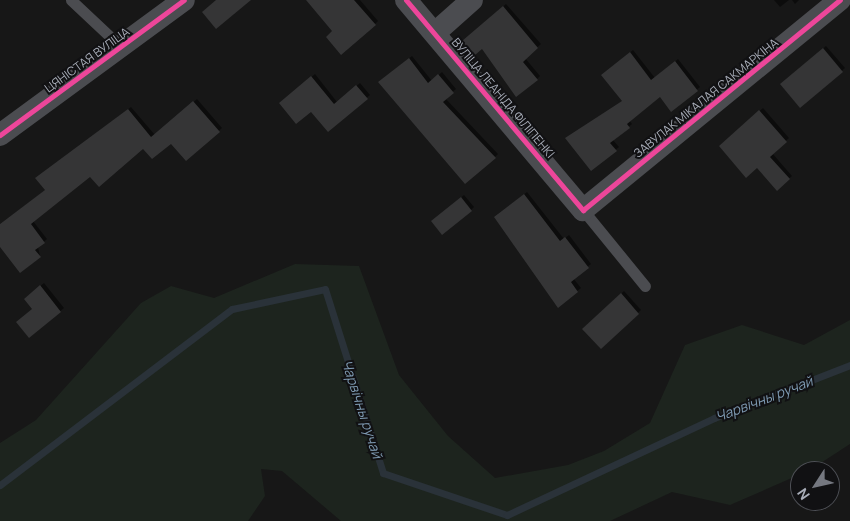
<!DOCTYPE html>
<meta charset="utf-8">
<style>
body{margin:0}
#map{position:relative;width:850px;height:521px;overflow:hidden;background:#171717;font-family:Manrope,sans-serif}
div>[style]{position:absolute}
.green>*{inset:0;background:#1d241e}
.shadow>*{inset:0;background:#0007}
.stream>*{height:7px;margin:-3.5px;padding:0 3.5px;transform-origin:3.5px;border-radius:3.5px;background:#2a3239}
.building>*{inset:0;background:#353536}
.service>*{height:11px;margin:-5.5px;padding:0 5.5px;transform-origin:5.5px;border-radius:5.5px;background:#4b4c50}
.minor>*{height:22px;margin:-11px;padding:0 11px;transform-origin:11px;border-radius:11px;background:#4b4c50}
.cycleway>*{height:5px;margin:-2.5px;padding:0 2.5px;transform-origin:2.5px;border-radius:2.5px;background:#ed469a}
span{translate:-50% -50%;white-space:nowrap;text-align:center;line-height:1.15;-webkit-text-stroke:4px #111113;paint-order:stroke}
.street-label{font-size:12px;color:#a8adb8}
.water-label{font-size:14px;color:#7f9bb3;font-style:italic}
.north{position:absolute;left:790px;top:461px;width:50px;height:50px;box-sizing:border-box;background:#111113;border:1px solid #4d4f55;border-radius:50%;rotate:235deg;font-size:14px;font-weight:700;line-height:20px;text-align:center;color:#a8adb8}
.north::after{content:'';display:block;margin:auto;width:18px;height:22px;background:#757880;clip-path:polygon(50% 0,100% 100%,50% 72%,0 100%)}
</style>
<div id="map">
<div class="green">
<i style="clip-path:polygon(295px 264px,359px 266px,399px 375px,448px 436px,495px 478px,568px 465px,604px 451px,650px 423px,685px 345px,742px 325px,804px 345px,850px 320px,850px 444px,810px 470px,730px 505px,672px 492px,610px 521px,341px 521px,282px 471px,261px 469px,265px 496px,248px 521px,0 521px,0 443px,36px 420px,141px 303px,171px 286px,214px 298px)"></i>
</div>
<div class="shadow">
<i style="clip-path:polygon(307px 0,360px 0,378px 21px,375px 24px)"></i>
<i style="clip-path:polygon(774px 0,789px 0,780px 7px)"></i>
<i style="clip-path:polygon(792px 0,799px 0,795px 4px)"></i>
<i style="clip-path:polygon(506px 4px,541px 44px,525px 58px,540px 76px,537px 79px,467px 38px)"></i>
<i style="clip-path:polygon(826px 46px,845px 68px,801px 106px,785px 81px)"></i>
<i style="clip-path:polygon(633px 50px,655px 78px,678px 59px,700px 87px,672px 110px,660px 95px,629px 120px,632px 124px,613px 140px,619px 147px,591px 170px,624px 100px,606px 72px)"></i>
<i style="clip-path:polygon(412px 56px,432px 81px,442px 72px,456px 89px,445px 98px,498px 154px,495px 157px,383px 79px)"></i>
<i style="clip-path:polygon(315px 74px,337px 102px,360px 83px,370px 95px,328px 130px,311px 110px,284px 100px)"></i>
<i style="clip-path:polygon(197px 99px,222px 128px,186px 160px,171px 142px,144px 147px,90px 175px,33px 221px,47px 239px,38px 247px,40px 256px,0 244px,0 224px,46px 190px,40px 176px,131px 107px,155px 135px)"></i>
<i style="clip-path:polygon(763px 108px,789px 138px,772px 153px,792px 176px,777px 189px,757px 166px,720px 146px)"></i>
<i style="clip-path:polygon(527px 192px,564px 239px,569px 235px,591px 264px,573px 278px,581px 288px,558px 306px,498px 214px)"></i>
<i style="clip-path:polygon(464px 195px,474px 207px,471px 210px,436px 219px)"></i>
<i style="clip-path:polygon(44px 283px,64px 308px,29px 336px,33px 309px,28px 296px)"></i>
<i style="clip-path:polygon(624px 291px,641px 310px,601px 347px,584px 329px)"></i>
</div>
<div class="stream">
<i style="left:0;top:485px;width:291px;rotate:-37.2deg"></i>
<i style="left:232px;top:309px;width:95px;rotate:-12.1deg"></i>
<i style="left:325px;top:289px;width:193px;rotate:72.5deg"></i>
<i style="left:383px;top:473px;width:131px;rotate:18.7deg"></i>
<i style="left:507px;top:515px;width:229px;rotate:-25.1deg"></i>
<i style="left:714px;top:418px;width:146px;rotate:-21.3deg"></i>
</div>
<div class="building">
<i style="clip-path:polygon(216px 0,251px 0,216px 29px,202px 12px)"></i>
<i style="clip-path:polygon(306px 0,354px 0,376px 25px,341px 55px,326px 37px,332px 31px)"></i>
<i style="clip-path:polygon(503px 6px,538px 48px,523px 62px,538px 80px,516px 97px,482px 49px,475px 55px,462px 41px)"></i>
<i style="clip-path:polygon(823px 48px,843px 72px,800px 108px,780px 84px)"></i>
<i style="clip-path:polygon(630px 52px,651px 80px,675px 61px,698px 91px,671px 112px,660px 97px,627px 124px,630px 128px,610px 143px,617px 151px,591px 171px,565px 138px,622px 101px,601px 75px)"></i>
<i style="clip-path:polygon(409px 58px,428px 83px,438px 74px,454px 93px,443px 102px,496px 158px,465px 184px,378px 82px)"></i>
<i style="clip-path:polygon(311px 76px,334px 104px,356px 85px,368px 99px,328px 132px,311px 112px,296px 124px,279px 103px)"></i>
<i style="clip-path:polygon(193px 101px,220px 132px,186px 161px,171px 144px,152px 159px,143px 149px,99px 187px,90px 177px,31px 224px,45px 243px,35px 250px,41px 257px,20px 273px,0 247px,0 224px,45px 190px,35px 178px,128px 109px,151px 137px)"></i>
<i style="clip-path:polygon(759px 110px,787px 142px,770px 157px,790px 179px,777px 191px,757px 168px,746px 178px,719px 146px)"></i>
<i style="clip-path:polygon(524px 194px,560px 241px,565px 237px,589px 268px,571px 282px,578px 292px,558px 308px,494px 217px)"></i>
<i style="clip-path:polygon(461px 197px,472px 211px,442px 235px,431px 221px)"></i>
<i style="clip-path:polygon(40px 285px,61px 312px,29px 338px,16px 322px,32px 309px,24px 299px)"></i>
<i style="clip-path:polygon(621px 293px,639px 314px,601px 349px,582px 329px)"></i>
</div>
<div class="service">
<i style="left:71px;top:0;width:69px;rotate:43.2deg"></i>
<i style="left:583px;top:210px;width:98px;rotate:50.8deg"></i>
</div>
<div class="minor">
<i style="left:406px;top:0;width:275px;rotate:49.9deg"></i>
<i style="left:583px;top:210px;width:332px;rotate:-39.3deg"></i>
<i style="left:436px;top:32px;width:48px;rotate:-41.6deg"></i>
<i style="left:0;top:135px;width:228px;rotate:-36.3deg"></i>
</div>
<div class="cycleway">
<i style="left:406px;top:0;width:275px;rotate:49.9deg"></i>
<i style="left:583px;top:210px;width:332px;rotate:-39.3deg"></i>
<i style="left:0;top:135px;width:228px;rotate:-36.3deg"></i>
</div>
<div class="street-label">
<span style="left:87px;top:60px;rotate:-36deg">ЦЯНІСТАЯ ВУЛІЦА</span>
<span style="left:503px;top:98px;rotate:50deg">ВУЛІЦА ЛЕАНІДА ФІЛІПЕНКІ</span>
<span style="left:706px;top:98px;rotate:-39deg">ЗАВУЛАК МІКАЛАЯ САКМАРКІНА</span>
</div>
<div class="water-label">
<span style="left:764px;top:399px;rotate:-21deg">Чарвічны ручай</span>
<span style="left:362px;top:409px;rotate:72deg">Чарвічны ручай</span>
</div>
<div class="north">N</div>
</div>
